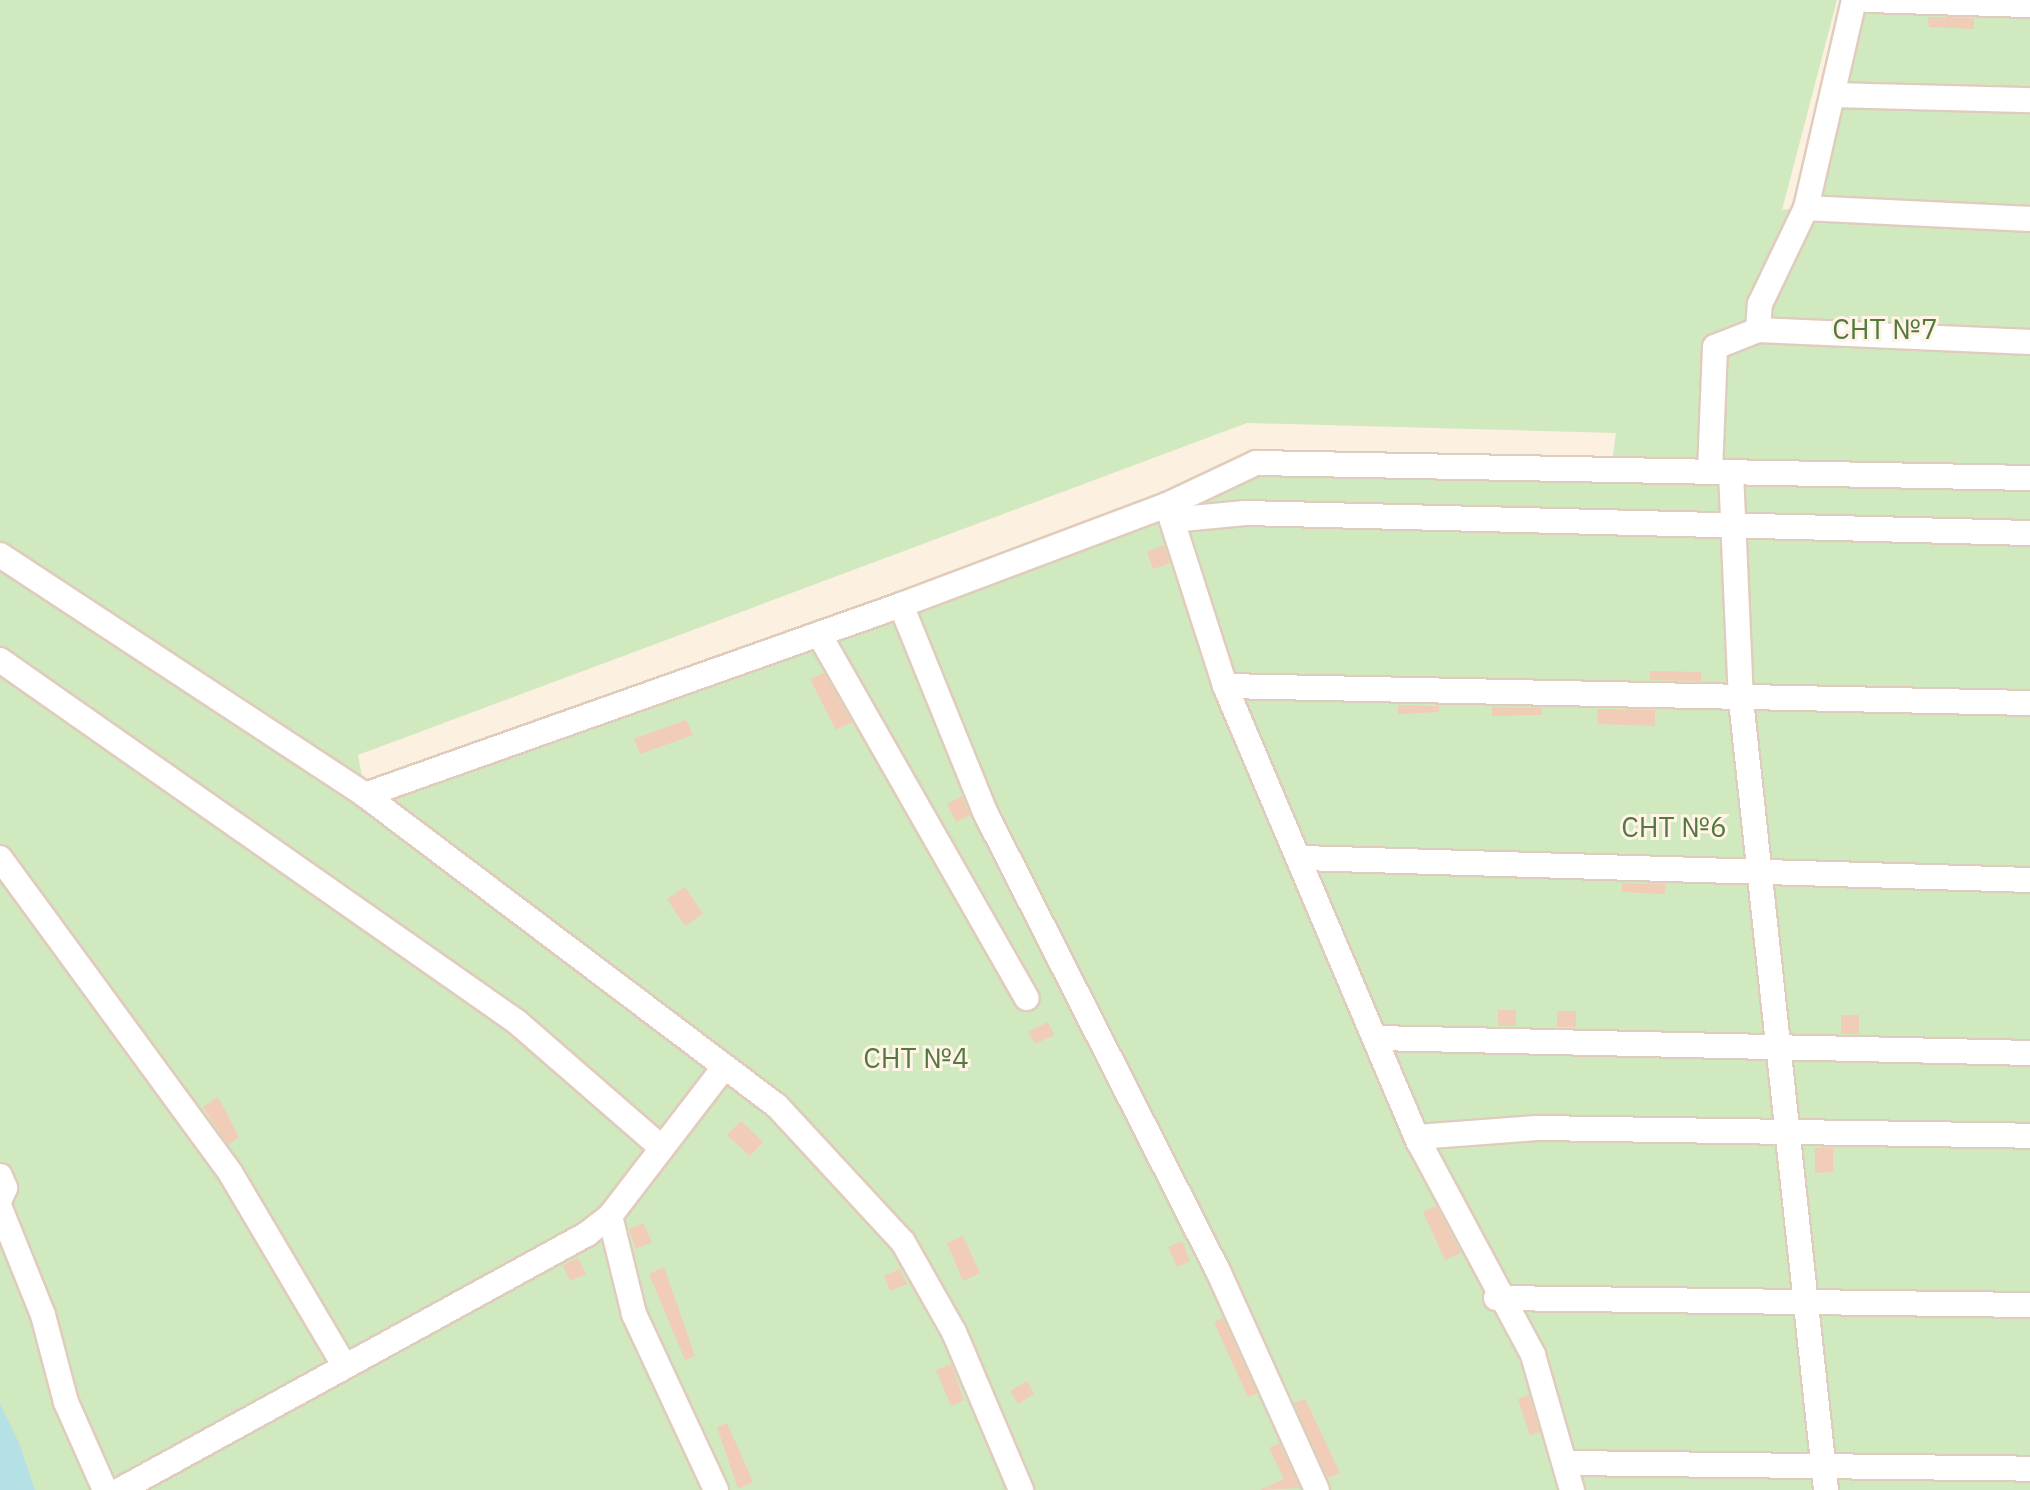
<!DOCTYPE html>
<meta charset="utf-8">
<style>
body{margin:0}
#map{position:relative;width:2030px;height:1490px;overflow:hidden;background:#fcf0e0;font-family:"IBM Plex Sans",sans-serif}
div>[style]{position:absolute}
.green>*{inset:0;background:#d1e9bf}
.water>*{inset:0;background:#b5e0e5}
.building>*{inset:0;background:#f1ccb7}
.roads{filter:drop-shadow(2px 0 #e0ccbc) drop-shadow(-2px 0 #e0ccbc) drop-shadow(0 2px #e0ccbc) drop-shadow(0 -2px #e0ccbc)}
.minor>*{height:24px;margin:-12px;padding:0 12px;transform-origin:12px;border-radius:12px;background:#fff}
span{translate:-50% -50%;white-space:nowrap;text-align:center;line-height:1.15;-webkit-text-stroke:6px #fff4e6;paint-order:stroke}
.park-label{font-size:28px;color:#537840}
</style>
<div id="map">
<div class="green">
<i style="clip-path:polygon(evenodd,0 0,1837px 0,1782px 210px,1806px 207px,1854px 0,2030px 0,2030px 1490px,35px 1490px,0 1404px,0 0,1247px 423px,1616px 433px,1611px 469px,1256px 463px,365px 794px,358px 755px,1247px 423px)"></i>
</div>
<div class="water">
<i style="clip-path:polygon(0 1404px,19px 1443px,35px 1490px,0 1490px)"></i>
</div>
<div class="building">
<i style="clip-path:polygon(1928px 17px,1974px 18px,1974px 29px,1929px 27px)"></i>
<i style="clip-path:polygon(1164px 545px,1170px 563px,1153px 569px,1147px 552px)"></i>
<i style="clip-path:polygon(1650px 671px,1701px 672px,1701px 681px,1650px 680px)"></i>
<i style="clip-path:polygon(824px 673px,852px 722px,836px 730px,810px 679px)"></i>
<i style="clip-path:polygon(1398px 705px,1439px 706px,1439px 712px,1398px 714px)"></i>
<i style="clip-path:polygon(1492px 707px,1542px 708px,1542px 715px,1492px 716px)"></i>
<i style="clip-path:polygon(1597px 709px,1655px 710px,1655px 726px,1598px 724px)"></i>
<i style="clip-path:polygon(686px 720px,693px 735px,640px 754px,634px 739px)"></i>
<i style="clip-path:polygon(962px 796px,970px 815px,956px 822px,947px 804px)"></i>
<i style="clip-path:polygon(1622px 883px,1665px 884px,1665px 894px,1622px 892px)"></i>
<i style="clip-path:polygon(685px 887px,703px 914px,685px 926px,667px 899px)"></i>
<i style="clip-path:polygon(1498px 1010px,1516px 1010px,1516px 1026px,1498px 1026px)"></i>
<i style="clip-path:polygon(1557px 1011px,1576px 1011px,1576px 1027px,1557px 1027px)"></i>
<i style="clip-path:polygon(1841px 1015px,1859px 1015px,1859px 1034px,1841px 1034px)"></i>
<i style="clip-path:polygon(1048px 1022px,1054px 1035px,1035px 1044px,1028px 1032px)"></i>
<i style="clip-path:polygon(218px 1097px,239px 1137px,228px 1145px,203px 1107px)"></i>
<i style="clip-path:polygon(741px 1121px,763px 1142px,750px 1156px,727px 1135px)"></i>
<i style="clip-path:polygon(1815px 1148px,1833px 1148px,1833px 1172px,1815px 1173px)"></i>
<i style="clip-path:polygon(1436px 1206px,1461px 1253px,1445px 1260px,1423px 1212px)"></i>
<i style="clip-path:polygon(643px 1223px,652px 1242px,636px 1249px,629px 1229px)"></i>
<i style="clip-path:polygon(963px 1236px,980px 1273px,963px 1281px,947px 1243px)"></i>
<i style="clip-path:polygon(1182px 1241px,1190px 1261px,1177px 1267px,1168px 1247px)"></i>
<i style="clip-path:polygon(578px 1258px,586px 1274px,570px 1281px,563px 1265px)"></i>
<i style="clip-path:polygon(664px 1267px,695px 1356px,685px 1360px,649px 1274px)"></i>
<i style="clip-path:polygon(900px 1269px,907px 1284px,890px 1291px,884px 1276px)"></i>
<i style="clip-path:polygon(1223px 1318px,1257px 1393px,1248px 1397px,1214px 1322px)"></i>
<i style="clip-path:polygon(951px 1364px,964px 1400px,951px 1406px,936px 1370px)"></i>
<i style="clip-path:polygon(1027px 1381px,1034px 1394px,1018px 1404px,1010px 1391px)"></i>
<i style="clip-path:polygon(1529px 1395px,1540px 1432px,1530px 1435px,1518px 1399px)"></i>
<i style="clip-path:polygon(1305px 1399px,1340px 1473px,1328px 1478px,1294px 1403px)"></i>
<i style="clip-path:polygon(727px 1423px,753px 1482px,738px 1489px,717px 1427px)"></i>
<i style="clip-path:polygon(1279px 1443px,1300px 1488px,1260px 1490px,1284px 1479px,1269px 1448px)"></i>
</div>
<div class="roads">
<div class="minor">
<i style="left:1868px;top:0;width:162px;rotate:1.8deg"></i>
<i style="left:1835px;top:95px;width:195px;rotate:1.5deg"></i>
<i style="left:1806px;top:208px;width:224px;rotate:2.8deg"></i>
<i style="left:1758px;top:330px;width:26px;rotate:-86deg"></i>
<i style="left:1760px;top:304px;width:106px;rotate:-64.4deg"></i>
<i style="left:1806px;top:208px;width:213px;rotate:-77deg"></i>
<i style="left:1710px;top:472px;width:125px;rotate:-87.7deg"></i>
<i style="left:1715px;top:347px;width:46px;rotate:-21.6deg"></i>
<i style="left:1758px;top:330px;width:272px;rotate:2.5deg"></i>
<i style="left:1731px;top:472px;width:228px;rotate:87.5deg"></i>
<i style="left:1741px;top:700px;width:795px;rotate:83.86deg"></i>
<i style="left:1167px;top:505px;width:190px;rotate:72.2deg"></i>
<i style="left:1225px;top:686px;width:496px;rotate:67deg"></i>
<i style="left:1419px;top:1142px;width:242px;rotate:61.8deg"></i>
<i style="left:1533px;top:1355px;width:141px;rotate:73.9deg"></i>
<i style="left:1172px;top:520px;width:73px;rotate:-5.5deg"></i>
<i style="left:1245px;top:513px;width:785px;rotate:1.46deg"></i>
<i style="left:0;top:555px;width:437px;rotate:33.3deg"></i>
<i style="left:365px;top:795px;width:516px;rotate:37.05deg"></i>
<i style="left:777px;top:1106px;width:185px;rotate:47.2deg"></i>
<i style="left:903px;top:1242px;width:103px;rotate:60.5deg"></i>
<i style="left:954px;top:1332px;width:172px;rotate:67deg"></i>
<i style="left:901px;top:605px;width:223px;rotate:67.9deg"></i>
<i style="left:985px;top:812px;width:517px;rotate:63.09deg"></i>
<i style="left:1219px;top:1273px;width:238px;rotate:65.7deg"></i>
<i style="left:819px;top:634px;width:419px;rotate:60.3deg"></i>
<i style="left:0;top:660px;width:631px;rotate:35deg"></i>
<i style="left:517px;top:1022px;width:192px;rotate:41deg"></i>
<i style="left:1225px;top:686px;width:805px;rotate:1.21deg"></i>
<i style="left:365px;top:795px;width:569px;rotate:-19.52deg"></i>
<i style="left:901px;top:605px;width:284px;rotate:-20.6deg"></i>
<i style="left:1167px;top:505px;width:98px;rotate:-25.3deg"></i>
<i style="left:1256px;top:463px;width:774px;rotate:1.11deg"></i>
<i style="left:0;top:858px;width:391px;rotate:53.8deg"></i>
<i style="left:231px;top:1174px;width:222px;rotate:59.4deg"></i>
<i style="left:1302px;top:858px;width:728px;rotate:1.73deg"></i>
<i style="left:1376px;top:1038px;width:654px;rotate:1.31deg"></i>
<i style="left:1417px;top:1137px;width:120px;rotate:-4.3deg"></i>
<i style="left:1537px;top:1128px;width:493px;rotate:0.9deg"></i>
<i style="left:0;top:1176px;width:13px;rotate:67deg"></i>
<i style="left:5px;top:1188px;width:12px;rotate:114deg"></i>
<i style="left:0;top:1208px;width:115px;rotate:68.1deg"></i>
<i style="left:43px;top:1315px;width:90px;rotate:75.2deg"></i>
<i style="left:66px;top:1402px;width:96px;rotate:66.1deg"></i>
<i style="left:610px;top:1216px;width:101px;rotate:76.2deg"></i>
<i style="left:634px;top:1314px;width:194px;rotate:65deg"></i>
<i style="left:1496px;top:1298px;width:534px;rotate:0.75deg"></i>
<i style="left:1565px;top:1463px;width:465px;rotate:0.7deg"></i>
<i style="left:120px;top:1490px;width:533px;rotate:-28.73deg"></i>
<i style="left:587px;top:1234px;width:29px;rotate:-38deg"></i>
<i style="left:610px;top:1216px;width:185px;rotate:-52.5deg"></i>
</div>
</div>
<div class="park-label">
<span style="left:1885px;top:329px">СНТ №7</span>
<span style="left:1674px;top:827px">СНТ №6</span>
<span style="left:916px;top:1058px">СНТ №4</span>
</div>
</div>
